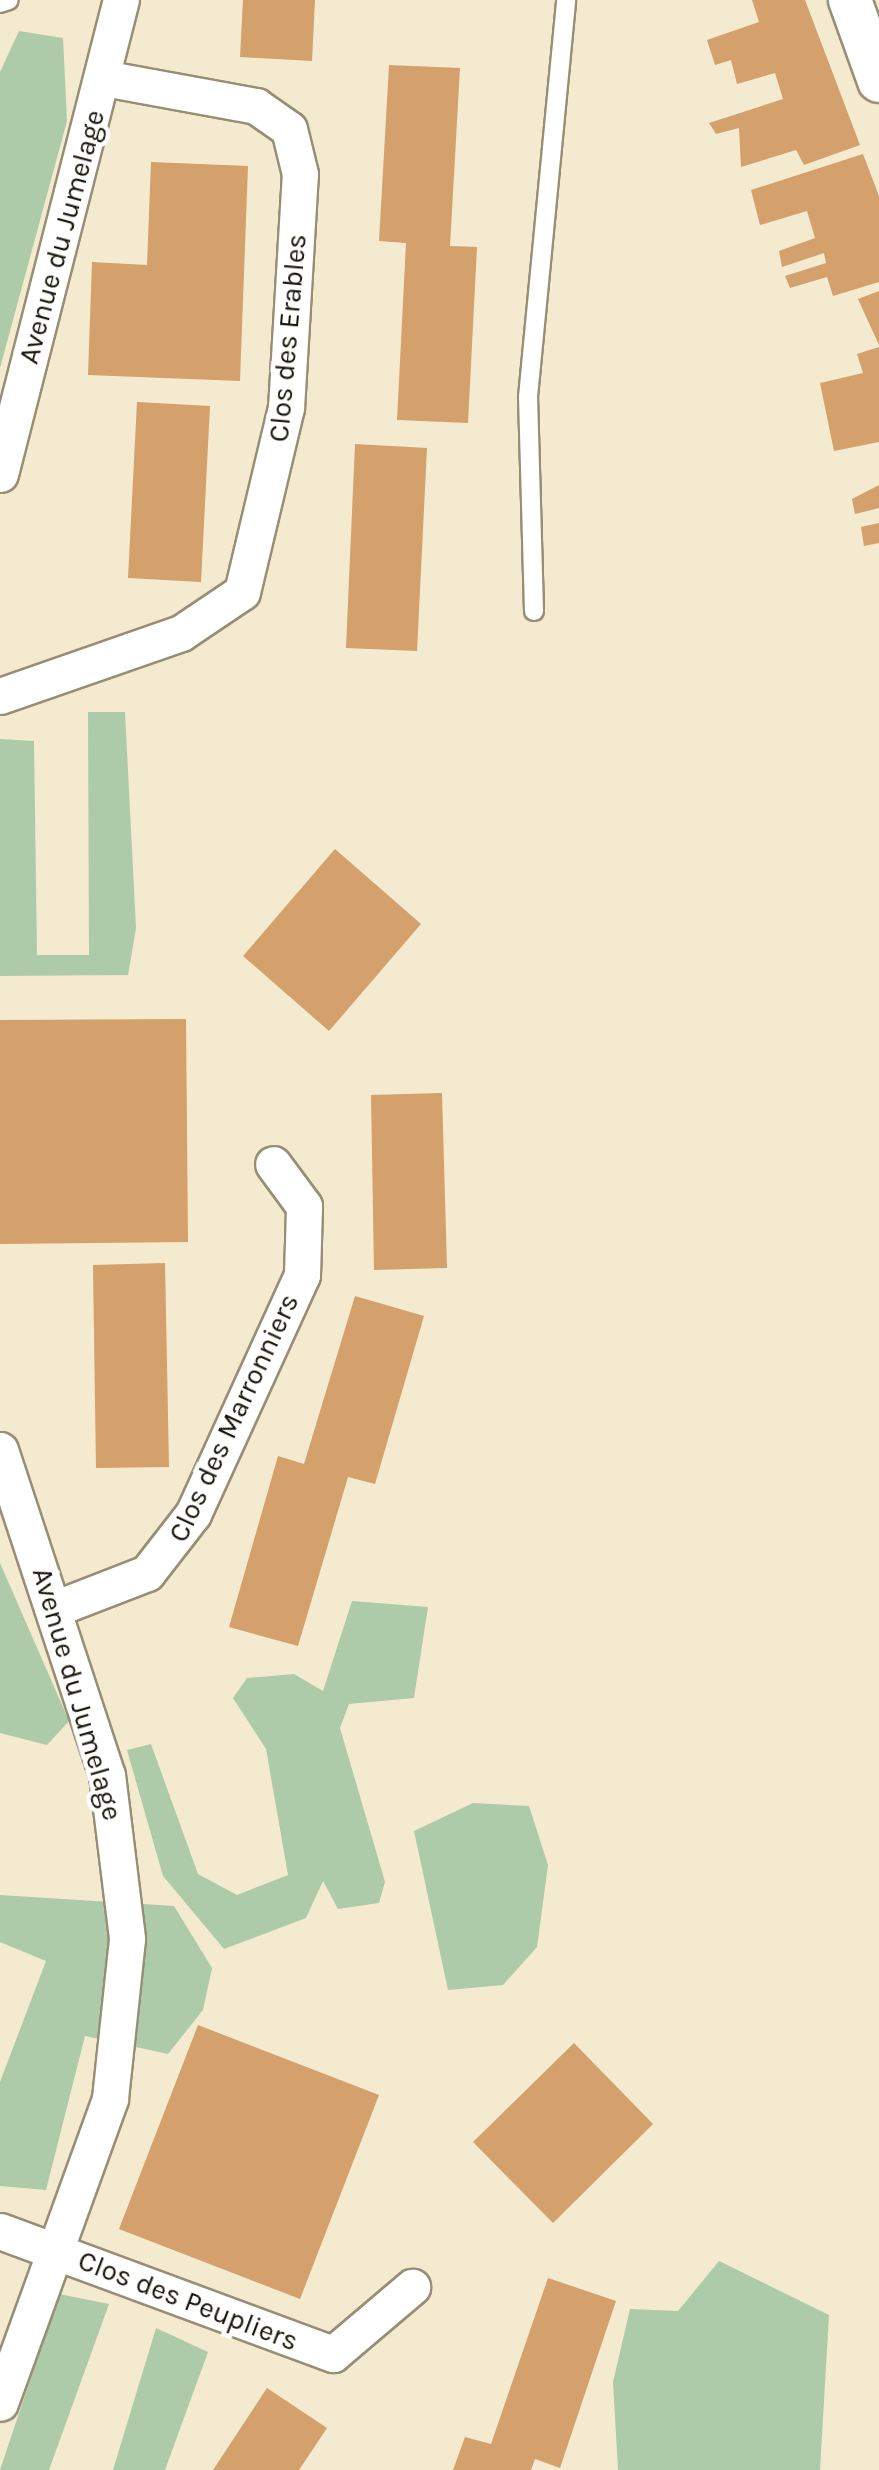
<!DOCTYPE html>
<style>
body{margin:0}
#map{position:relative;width:879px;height:2470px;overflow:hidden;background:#f3eacf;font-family:Karla,sans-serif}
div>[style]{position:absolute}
.green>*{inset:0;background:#adcba8}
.building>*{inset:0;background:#d4a06b}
.roads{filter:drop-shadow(2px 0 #978e75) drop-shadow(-2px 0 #978e75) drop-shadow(0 2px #978e75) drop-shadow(0 -2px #978e75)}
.service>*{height:18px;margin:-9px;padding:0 9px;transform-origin:9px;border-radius:9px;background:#fff}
.minor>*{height:35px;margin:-17.5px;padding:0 17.5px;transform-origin:17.5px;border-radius:17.5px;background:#fff}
.tertiary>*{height:42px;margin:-21px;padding:0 21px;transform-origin:21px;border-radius:21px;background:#fff}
span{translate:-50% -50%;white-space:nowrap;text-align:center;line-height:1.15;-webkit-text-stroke:9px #fff;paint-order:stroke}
.street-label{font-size:28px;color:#17140a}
</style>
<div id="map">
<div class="green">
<i style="clip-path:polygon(19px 31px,63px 38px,67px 121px,0 368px,0 72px)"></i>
<i style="clip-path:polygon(88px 712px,125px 712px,136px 928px,128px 975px,0 976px,0 739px,34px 741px,37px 955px,89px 955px)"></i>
<i style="clip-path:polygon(0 1563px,69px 1721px,47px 1745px,0 1733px)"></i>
<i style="clip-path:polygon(352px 1601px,428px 1607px,414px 1698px,349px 1704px,340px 1728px,385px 1882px,379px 1903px,338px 1909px,323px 1881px,306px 1918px,224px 1949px,163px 1876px,127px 1750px,151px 1744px,198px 1874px,237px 1895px,288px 1875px,266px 1749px,233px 1698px,247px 1678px,294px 1674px,323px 1691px)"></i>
<i style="clip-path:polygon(473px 1803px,529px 1806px,548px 1865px,537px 1947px,503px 1985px,448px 1990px,414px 1831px)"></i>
<i style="clip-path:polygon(0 1895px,174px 1906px,212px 1968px,203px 2010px,168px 2054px,85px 2036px,46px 2190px,0 2186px,0 2082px,46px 1961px,0 1942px)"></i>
<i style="clip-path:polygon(719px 2261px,829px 2315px,820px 2470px,618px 2470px,613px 2382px,630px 2309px,678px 2311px)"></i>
<i style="clip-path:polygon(59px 2294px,109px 2304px,49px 2470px,0 2470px)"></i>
<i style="clip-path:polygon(156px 2328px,208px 2352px,165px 2470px,113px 2470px)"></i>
</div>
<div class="building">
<i style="clip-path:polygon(243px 0,315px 0,312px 61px,240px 57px)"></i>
<i style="clip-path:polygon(752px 0,805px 0,860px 145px,804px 165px,796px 150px,741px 167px,739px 128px,716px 134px,709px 123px,783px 99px,775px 73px,737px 84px,731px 60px,715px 65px,707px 40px,759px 22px)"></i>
<i style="clip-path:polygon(389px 65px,460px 68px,450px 246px,477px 247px,468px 423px,397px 420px,406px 243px,379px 241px)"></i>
<i style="clip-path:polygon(863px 154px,879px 196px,879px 282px,833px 296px,827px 277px,790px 288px,785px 276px,826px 263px,824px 253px,782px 267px,779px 251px,815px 238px,807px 211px,760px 225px,751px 190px)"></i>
<i style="clip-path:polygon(151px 162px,248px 166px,240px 381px,88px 375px,92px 262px,147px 265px)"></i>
<i style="clip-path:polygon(879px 291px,879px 345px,858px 299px)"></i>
<i style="clip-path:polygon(879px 347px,879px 442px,834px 451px,820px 383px,863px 373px,857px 354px)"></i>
<i style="clip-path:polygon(137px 402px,210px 406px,201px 582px,128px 578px)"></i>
<i style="clip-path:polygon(355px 444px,427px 448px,417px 651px,346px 648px)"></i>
<i style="clip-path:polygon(879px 485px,879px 508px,855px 514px,852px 499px)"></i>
<i style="clip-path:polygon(879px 523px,879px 543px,864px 546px,861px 527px)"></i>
<i style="clip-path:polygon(335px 849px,421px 924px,329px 1031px,243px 956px)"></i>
<i style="clip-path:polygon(186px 1019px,188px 1242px,0 1244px,0 1020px)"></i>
<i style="clip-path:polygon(442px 1093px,447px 1268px,374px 1270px,371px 1095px)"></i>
<i style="clip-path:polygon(165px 1263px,169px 1467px,96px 1468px,93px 1265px)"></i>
<i style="clip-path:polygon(355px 1296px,424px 1316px,375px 1484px,348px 1477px,298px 1646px,229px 1627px,278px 1456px,304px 1464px)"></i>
<i style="clip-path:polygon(198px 2025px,379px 2095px,300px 2299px,119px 2229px)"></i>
<i style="clip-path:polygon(574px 2043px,653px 2124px,553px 2223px,473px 2142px)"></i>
<i style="clip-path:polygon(548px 2278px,616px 2301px,560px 2468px,535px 2459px,531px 2470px,453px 2470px,465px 2437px,491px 2444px)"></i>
<i style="clip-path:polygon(267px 2388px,327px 2428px,299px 2470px,213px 2470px)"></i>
</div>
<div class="roads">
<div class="service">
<i style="left:0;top:3px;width:9px;rotate:-18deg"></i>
<i style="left:534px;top:611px;width:214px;rotate:-91.6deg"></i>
<i style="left:528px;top:397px;width:399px;rotate:-84.5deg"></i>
</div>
<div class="minor">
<i style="left:0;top:474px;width:489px;rotate:-75.7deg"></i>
<i style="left:0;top:696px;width:192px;rotate:-19.2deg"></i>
<i style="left:181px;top:633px;width:73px;rotate:-33.9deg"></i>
<i style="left:242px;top:592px;width:189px;rotate:-76.6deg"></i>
<i style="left:286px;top:408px;width:234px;rotate:-86.6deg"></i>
<i style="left:300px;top:174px;width:46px;rotate:-103.7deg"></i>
<i style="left:289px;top:129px;width:40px;rotate:-145.1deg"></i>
<i style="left:256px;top:106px;width:155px;rotate:-169.6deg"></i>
<i style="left:0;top:1450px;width:342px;rotate:71.8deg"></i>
<i style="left:107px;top:1775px;width:165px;rotate:83deg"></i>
<i style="left:127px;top:1939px;width:161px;rotate:96.1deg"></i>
<i style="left:110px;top:2099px;width:323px;rotate:109.9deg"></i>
<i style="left:54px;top:1609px;width:100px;rotate:-21.2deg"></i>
<i style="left:147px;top:1573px;width:75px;rotate:-52.1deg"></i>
<i style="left:193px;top:1514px;width:263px;rotate:-65.5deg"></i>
<i style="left:302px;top:1275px;width:69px;rotate:-88.3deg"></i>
<i style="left:304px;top:1206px;width:52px;rotate:-126.4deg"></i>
<i style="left:0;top:2231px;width:355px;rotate:20.3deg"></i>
<i style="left:333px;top:2354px;width:104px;rotate:-40.3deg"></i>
</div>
<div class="tertiary">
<i style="left:850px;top:0;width:86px;rotate:70.3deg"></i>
</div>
</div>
<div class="street-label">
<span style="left:62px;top:237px;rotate:-75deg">Avenue du Jumelage</span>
<span style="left:288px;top:338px;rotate:-85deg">Clos des Erables</span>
<span style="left:234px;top:1418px;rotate:-65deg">Clos des Marronniers</span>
<span style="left:77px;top:1694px;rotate:74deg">Avenue du Jumelage</span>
<span style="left:188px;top:2301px;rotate:21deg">Clos des Peupliers</span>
</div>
</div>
